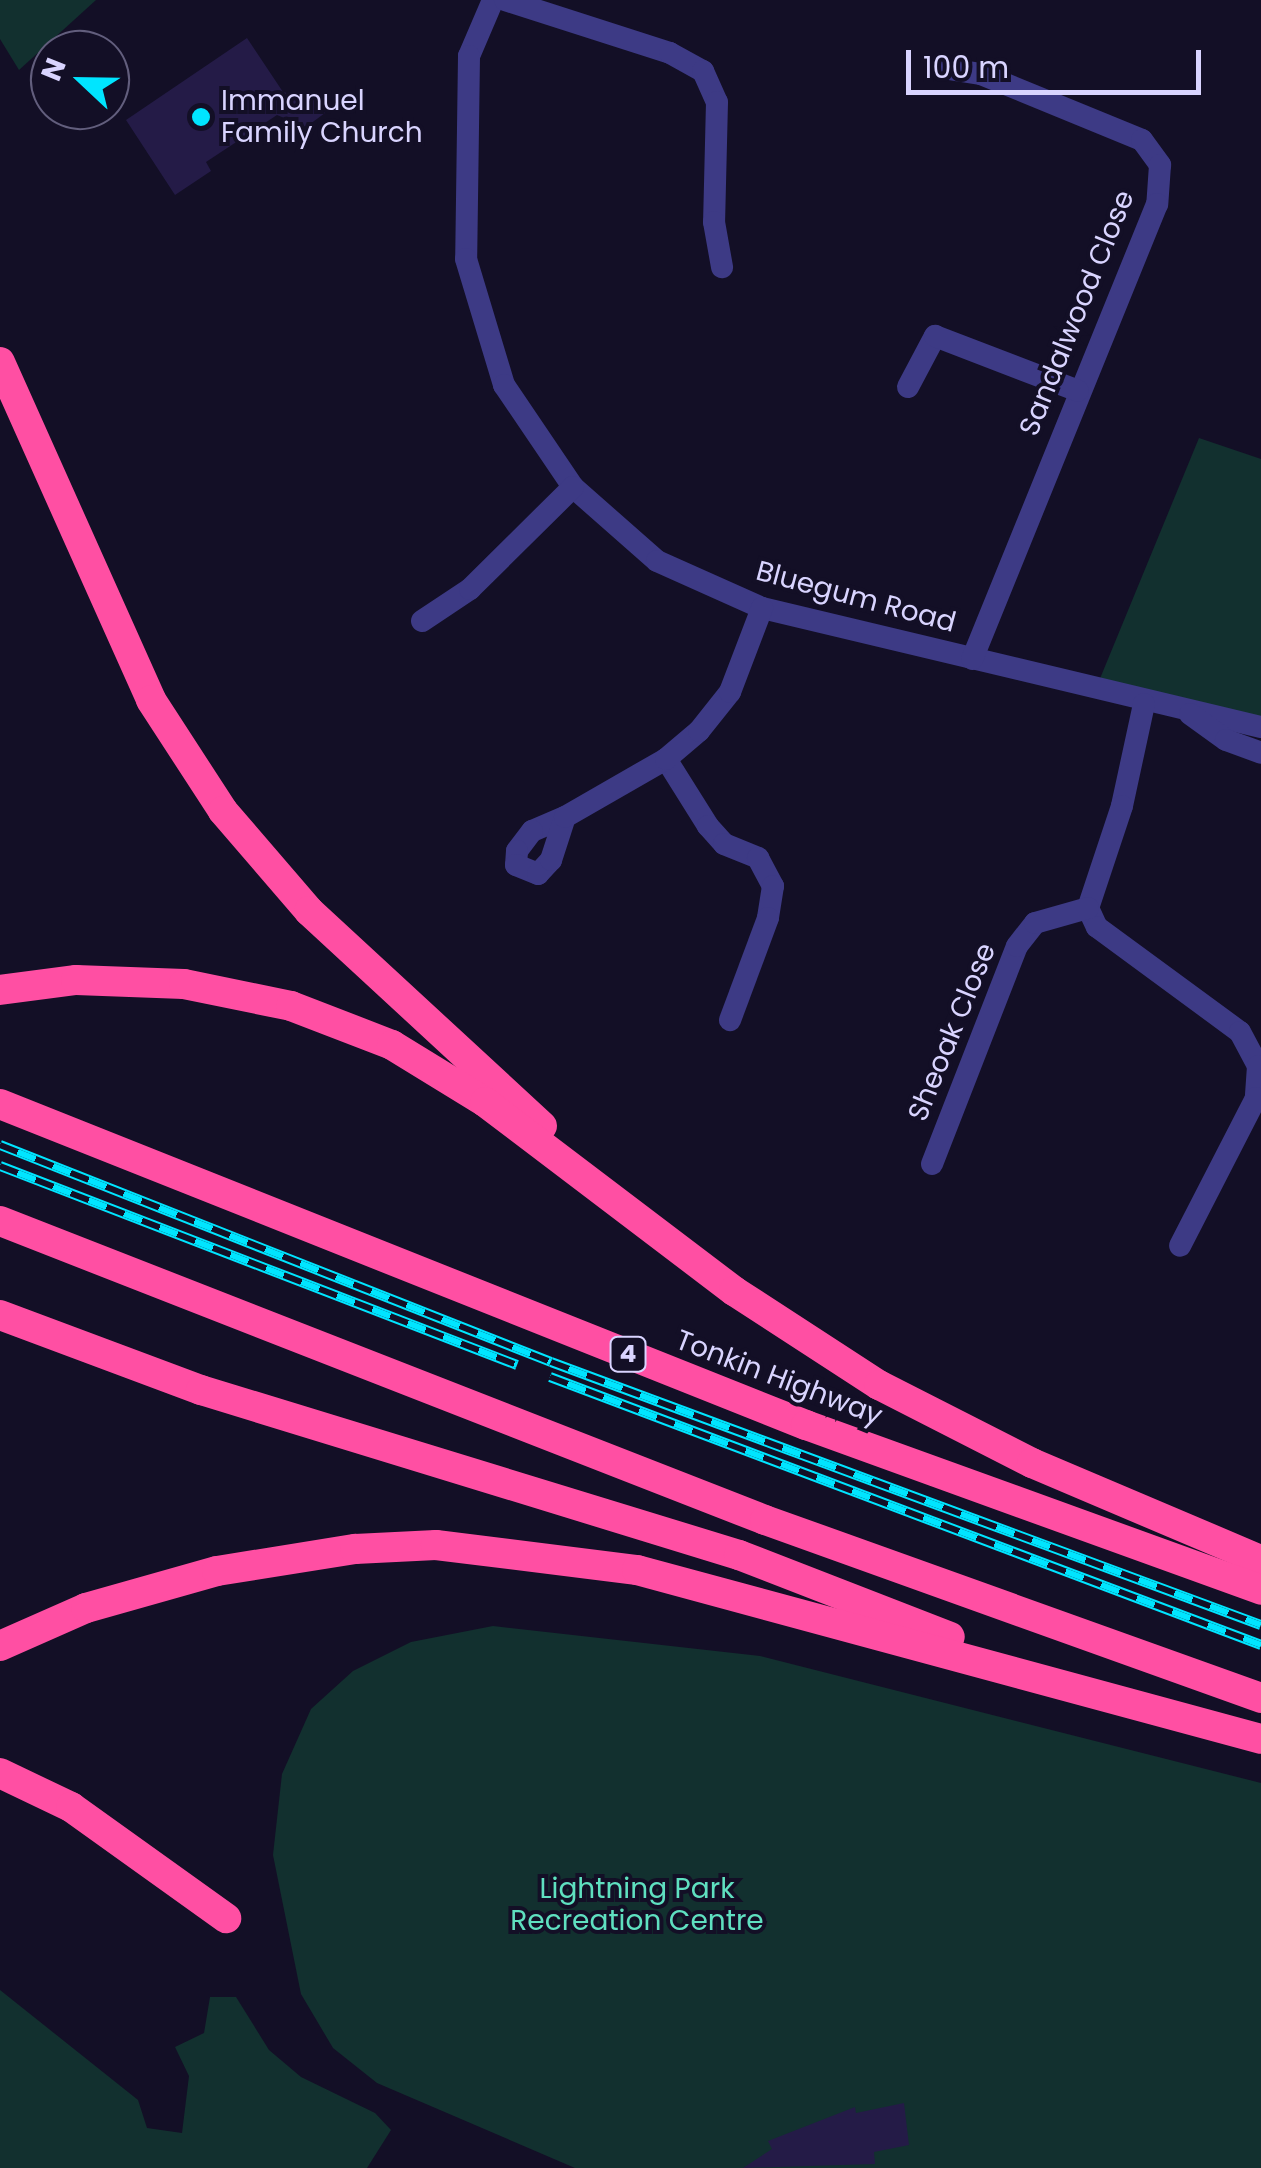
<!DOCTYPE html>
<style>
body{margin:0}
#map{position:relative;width:1261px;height:2168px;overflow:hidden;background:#130f26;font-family:Poppins,sans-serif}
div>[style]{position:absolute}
.green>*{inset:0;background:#12302f}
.building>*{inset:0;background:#241b47}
.minor>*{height:22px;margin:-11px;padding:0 11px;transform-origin:11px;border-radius:11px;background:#3d3a85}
.motorway>*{height:30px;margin:-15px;padding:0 15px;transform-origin:15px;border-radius:15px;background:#ff4fa3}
.rail>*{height:10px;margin-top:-5px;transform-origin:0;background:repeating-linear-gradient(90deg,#130f26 0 19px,#00e5ff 0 38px);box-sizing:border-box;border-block:2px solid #00e5ff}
.dots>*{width:28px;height:28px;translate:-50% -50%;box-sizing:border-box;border:5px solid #130f26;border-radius:50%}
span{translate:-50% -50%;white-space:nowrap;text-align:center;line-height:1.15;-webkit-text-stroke:8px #130f26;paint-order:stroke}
.shield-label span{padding:2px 8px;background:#130f26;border:2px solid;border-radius:8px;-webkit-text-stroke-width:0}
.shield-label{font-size:25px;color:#d9d4ff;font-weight:700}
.poi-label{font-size:28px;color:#d9d4ff}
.left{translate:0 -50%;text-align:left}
.street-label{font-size:28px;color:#d9d4ff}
.park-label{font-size:28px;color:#5fe0c0}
.north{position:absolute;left:30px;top:30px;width:100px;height:100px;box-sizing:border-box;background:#130f26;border:2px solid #625e7d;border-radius:50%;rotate:292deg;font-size:28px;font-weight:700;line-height:40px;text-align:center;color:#d9d4ff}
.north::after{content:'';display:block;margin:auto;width:35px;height:45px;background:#00e5ff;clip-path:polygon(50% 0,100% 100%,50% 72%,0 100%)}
.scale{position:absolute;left:906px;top:50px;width:295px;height:45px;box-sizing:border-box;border:5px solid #d9d4ff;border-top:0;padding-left:12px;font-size:30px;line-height:35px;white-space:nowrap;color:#d9d4ff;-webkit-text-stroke:8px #130f26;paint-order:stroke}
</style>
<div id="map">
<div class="green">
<i style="clip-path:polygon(0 0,96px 0,19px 70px,0 39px)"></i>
<i style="clip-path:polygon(1199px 438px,1261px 459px,1261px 721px,1099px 681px)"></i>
<i style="clip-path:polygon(493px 1626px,760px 1656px,1261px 1783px,1261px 2168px,575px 2168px,377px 2083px,333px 2048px,301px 1994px,273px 1855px,282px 1774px,311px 1709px,353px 1671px,411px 1642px)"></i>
<i style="clip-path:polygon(0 1990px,138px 2100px,147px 2128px,182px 2133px,189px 2076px,175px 2047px,204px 2033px,210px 1997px,236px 1997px,269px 2050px,301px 2077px,375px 2113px,391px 2130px,367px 2168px,0 2168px)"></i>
</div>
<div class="building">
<i style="clip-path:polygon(247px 38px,283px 92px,302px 97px,310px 91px,325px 113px,306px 127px,277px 115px,206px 162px,211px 171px,175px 195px,126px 120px)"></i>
<i style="clip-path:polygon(904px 2103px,909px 2145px,874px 2152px,875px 2164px,743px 2168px,772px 2149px,768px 2141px,855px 2107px,856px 2113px)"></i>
</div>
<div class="minor">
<i style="left:493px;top:0;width:61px;rotate:113.2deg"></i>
<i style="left:469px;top:56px;width:203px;rotate:90.8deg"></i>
<i style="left:466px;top:259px;width:132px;rotate:73.2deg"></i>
<i style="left:504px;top:385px;width:123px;rotate:55.9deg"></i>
<i style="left:573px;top:487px;width:112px;rotate:41.4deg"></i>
<i style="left:657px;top:561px;width:115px;rotate:24.1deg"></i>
<i style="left:762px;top:608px;width:513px;rotate:13.41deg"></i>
<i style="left:505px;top:0;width:173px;rotate:17.8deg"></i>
<i style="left:670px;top:53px;width:38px;rotate:29deg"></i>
<i style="left:703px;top:71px;width:34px;rotate:66deg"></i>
<i style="left:717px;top:102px;width:120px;rotate:91.4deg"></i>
<i style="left:714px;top:222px;width:46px;rotate:79.9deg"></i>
<i style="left:936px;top:67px;width:46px;rotate:8.8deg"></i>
<i style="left:981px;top:74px;width:174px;rotate:22.3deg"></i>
<i style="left:1142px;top:140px;width:31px;rotate:54deg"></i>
<i style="left:1160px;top:165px;width:39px;rotate:94deg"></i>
<i style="left:1157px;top:204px;width:491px;rotate:112.1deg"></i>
<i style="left:908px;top:387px;width:58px;rotate:-62.1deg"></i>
<i style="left:935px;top:336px;width:153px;rotate:21deg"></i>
<i style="left:422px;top:621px;width:58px;rotate:-33.7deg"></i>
<i style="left:470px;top:589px;width:145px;rotate:-44.7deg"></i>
<i style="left:1144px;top:704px;width:104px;rotate:102.2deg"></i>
<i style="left:1122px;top:806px;width:108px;rotate:108.4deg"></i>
<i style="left:1088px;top:908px;width:21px;rotate:65deg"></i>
<i style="left:1097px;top:927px;width:177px;rotate:36.3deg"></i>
<i style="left:1240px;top:1032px;width:38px;rotate:62deg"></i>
<i style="left:1258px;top:1066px;width:32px;rotate:94deg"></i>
<i style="left:1256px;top:1098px;width:166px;rotate:117.2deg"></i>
<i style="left:1190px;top:714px;width:44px;rotate:35.8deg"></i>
<i style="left:1226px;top:740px;width:37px;rotate:20deg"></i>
<i style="left:666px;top:759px;width:79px;rotate:57.9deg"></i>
<i style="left:708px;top:826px;width:24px;rotate:48deg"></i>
<i style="left:724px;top:844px;width:37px;rotate:22deg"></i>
<i style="left:758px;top:858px;width:32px;rotate:62deg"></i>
<i style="left:773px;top:886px;width:32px;rotate:99deg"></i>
<i style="left:768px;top:918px;width:109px;rotate:110.4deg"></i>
<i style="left:565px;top:817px;width:36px;rotate:157deg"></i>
<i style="left:532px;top:831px;width:25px;rotate:127deg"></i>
<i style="left:517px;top:851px;width:14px;rotate:94deg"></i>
<i style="left:516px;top:865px;width:24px;rotate:22deg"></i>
<i style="left:538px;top:874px;width:19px;rotate:-47deg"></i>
<i style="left:551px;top:860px;width:45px;rotate:-72deg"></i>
<i style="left:565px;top:817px;width:116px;rotate:-29.9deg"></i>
<i style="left:666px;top:759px;width:43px;rotate:-40.3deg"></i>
<i style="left:699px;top:731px;width:50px;rotate:-51.5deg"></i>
<i style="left:730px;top:692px;width:90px;rotate:-69.1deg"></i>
<i style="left:932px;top:1164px;width:234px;rotate:-68.7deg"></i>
<i style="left:1017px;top:946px;width:29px;rotate:-52deg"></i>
<i style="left:1035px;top:923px;width:55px;rotate:-15.8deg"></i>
</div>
<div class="motorway">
<i style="left:0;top:362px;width:370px;rotate:65.9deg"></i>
<i style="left:151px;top:700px;width:132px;rotate:57deg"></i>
<i style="left:223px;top:811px;width:132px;rotate:49.3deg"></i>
<i style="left:309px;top:911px;width:317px;rotate:42.7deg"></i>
<i style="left:0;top:990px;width:77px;rotate:-7.5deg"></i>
<i style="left:76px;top:980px;width:108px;rotate:2.1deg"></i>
<i style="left:184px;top:984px;width:109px;rotate:11.6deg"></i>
<i style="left:291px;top:1006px;width:108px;rotate:21.1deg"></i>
<i style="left:392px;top:1045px;width:109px;rotate:31.5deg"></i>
<i style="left:485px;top:1102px;width:313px;rotate:37.2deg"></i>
<i style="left:734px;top:1291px;width:173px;rotate:33deg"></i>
<i style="left:879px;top:1385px;width:172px;rotate:27deg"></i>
<i style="left:1032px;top:1463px;width:249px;rotate:23deg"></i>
<i style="left:0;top:1104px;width:868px;rotate:21.72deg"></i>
<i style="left:806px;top:1425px;width:484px;rotate:19.9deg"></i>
<i style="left:0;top:1221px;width:821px;rotate:21.35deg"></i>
<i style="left:765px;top:1520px;width:527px;rotate:19.74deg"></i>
<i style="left:0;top:1315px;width:215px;rotate:20.5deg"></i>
<i style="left:201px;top:1390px;width:563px;rotate:17.05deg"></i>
<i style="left:739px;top:1555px;width:226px;rotate:21.2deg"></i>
<i style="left:0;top:1646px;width:94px;rotate:-23.8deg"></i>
<i style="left:86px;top:1608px;width:136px;rotate:-15.8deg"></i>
<i style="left:217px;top:1571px;width:140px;rotate:-9.1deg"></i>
<i style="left:355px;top:1549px;width:81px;rotate:-2.8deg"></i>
<i style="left:436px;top:1545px;width:203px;rotate:7.1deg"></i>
<i style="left:637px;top:1570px;width:646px;rotate:15.15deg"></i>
<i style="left:0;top:1773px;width:79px;rotate:25.6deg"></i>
<i style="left:71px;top:1807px;width:191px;rotate:35.6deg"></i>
</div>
<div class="rail">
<i style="left:0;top:1145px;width:592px;rotate:21.5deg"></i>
<i style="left:551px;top:1362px;width:757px;rotate:20.33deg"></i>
<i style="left:0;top:1166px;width:554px;rotate:21.05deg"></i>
<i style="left:550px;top:1377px;width:760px;rotate:20.65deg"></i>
</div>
<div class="dots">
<i style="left:201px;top:117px;background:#00e5ff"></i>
</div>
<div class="shield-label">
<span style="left:628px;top:1354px">4</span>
</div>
<div class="poi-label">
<span class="left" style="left:221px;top:117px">Immanuel<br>Family Church</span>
</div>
<div class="street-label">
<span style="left:1077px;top:313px;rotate:-68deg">Sandalwood Close</span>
<span style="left:856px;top:597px;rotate:15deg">Bluegum Road</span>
<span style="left:952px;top:1032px;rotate:-68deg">Sheoak Close</span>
<span style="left:779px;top:1378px;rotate:21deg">Tonkin Highway</span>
</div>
<div class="park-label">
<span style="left:637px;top:1905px">Lightning Park<br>Recreation Centre</span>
</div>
<div class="north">N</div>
<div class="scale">100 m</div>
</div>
